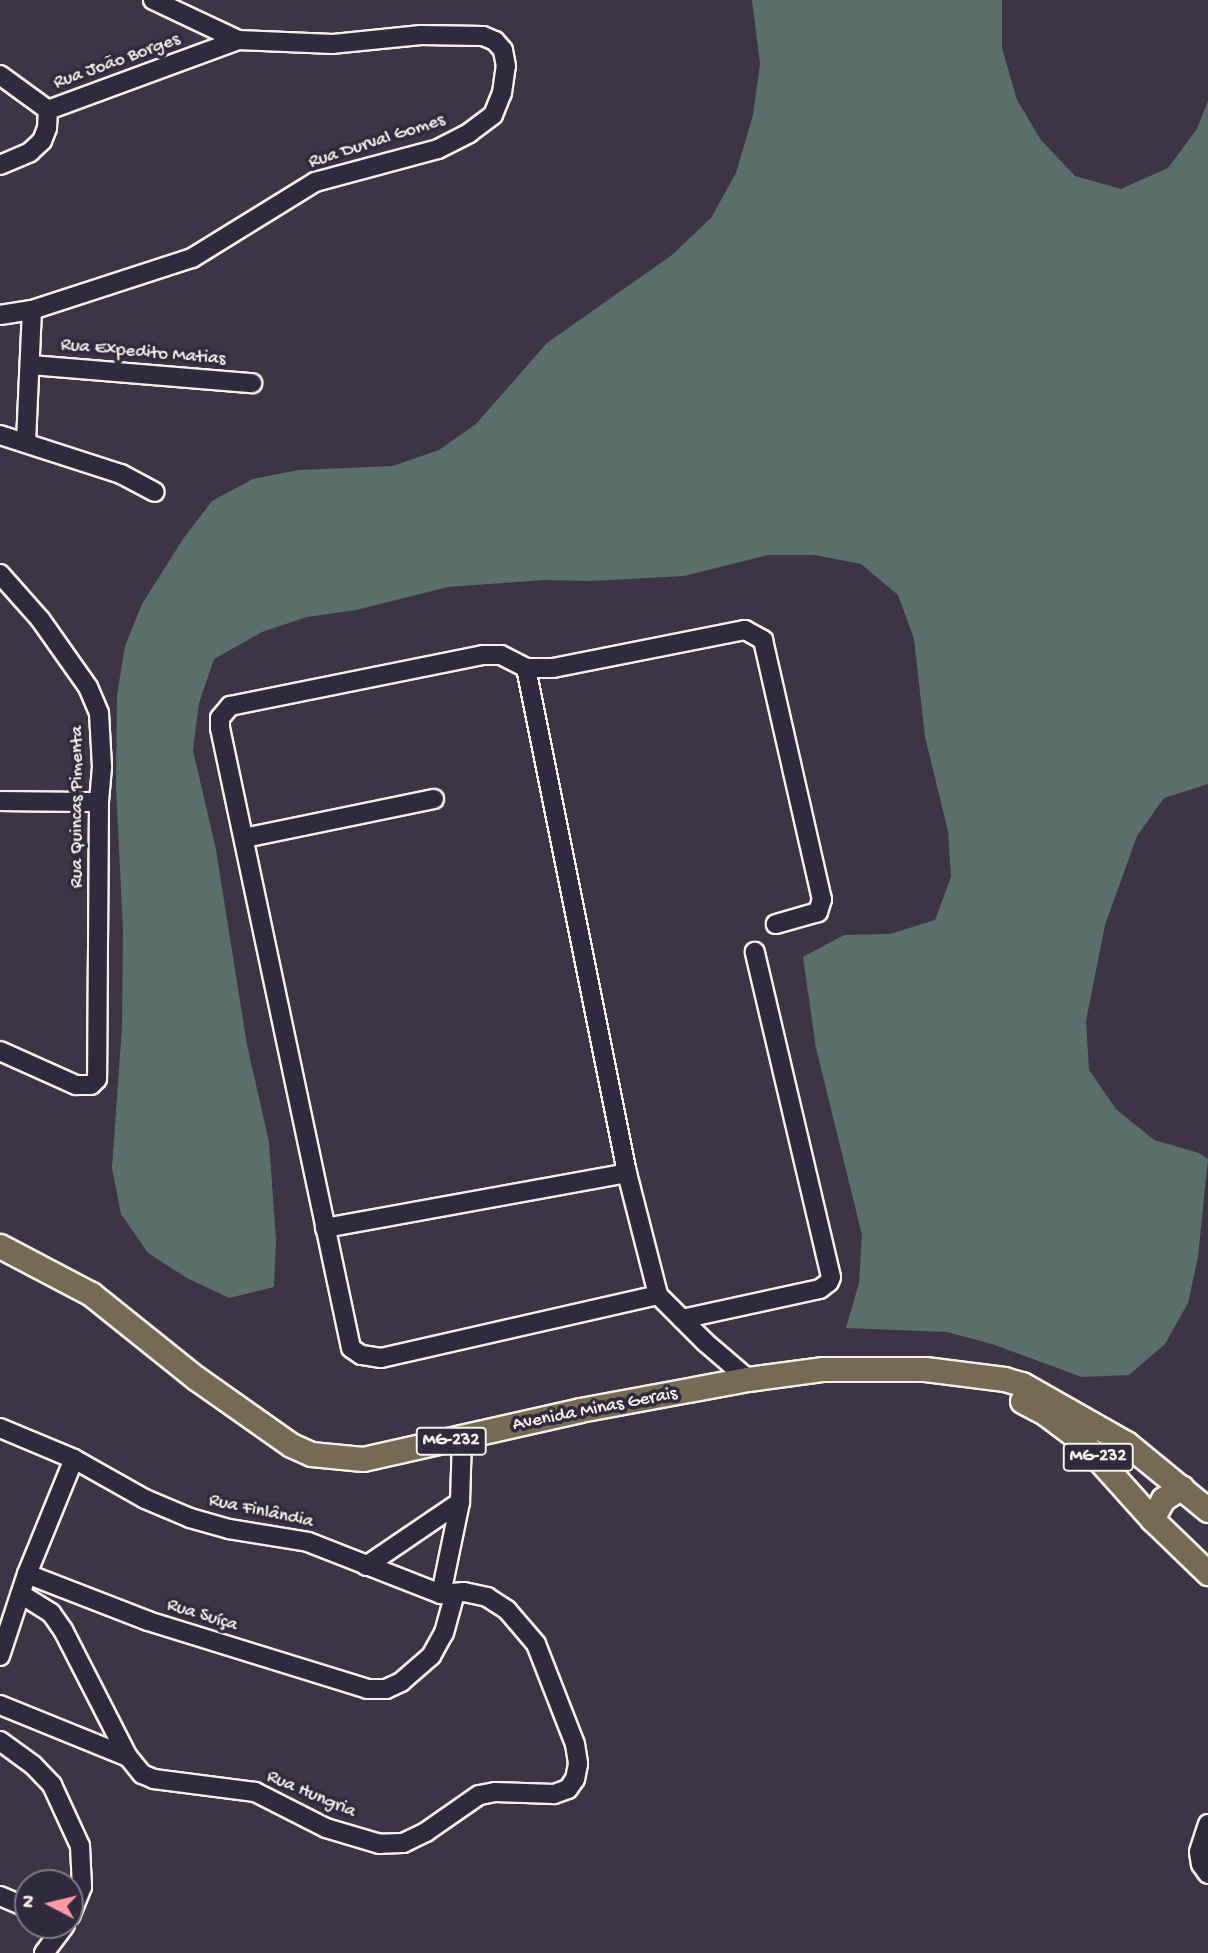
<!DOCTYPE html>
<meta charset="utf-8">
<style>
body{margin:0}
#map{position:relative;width:1208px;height:1953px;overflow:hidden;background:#3d3546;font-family:"Gochi Hand",sans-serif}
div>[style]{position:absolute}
.green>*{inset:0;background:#5a6f6a}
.roads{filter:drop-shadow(2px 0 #f4f1e8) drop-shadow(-2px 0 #f4f1e8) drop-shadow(0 2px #f4f1e8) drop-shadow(0 -2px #f4f1e8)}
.minor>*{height:18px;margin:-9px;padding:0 9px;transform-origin:9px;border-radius:9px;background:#2f2a3d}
.major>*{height:23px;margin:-11.5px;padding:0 11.5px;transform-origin:11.5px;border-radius:11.5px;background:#766a54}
span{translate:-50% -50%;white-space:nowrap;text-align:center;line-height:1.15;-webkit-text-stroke:7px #2f2a3d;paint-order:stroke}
.shield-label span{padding:2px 5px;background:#2f2a3d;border:2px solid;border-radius:5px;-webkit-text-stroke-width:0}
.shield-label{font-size:18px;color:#f4f1e8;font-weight:700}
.street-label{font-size:19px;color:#f4f1e8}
.north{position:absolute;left:14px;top:1869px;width:70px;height:70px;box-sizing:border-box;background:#2f2a3d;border:2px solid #7e7a81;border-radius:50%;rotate:277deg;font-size:19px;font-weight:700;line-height:28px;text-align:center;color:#f4f1e8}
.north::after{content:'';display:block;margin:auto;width:24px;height:32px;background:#ff9aa2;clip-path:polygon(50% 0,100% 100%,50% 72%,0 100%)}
</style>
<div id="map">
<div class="green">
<i style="clip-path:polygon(752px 0,1002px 0,1002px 48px,1017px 100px,1041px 140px,1075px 176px,1121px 189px,1168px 168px,1197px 129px,1208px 101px,1208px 784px,1164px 798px,1137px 836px,1105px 925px,1086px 1021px,1089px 1070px,1116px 1109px,1154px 1140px,1199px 1153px,1208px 1159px,1198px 1257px,1188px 1303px,1165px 1344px,1129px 1375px,1082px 1377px,992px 1344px,947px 1332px,846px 1328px,859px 1283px,862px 1235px,816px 1048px,803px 957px,844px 935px,890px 934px,935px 920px,951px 877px,948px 831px,925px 737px,914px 639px,898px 595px,861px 564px,815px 555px,768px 555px,684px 576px,590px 581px,544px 580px,448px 587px,356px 610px,307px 617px,262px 632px,214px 659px,199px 703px,193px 750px,216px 850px,247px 1045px,269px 1142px,276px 1240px,274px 1287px,229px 1298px,187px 1278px,148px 1253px,121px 1214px,112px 1168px,122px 1027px,123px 930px,116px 787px,117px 695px,125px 646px,142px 604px,183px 539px,212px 501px,253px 479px,299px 470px,393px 466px,439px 450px,476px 424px,547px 343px,672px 255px,711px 218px,736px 173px,753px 115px,760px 64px)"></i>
</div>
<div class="roads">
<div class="minor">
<i style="left:0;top:75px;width:59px;rotate:36.1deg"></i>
<i style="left:48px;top:110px;width:202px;rotate:-20.2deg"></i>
<i style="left:0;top:165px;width:33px;rotate:-23deg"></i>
<i style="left:30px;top:152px;width:16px;rotate:-43deg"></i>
<i style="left:42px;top:141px;width:14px;rotate:-69deg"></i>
<i style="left:47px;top:128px;width:18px;rotate:-87deg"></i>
<i style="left:0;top:315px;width:32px;rotate:-9deg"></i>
<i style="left:32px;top:310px;width:168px;rotate:-18deg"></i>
<i style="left:192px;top:258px;width:145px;rotate:-31.7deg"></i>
<i style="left:315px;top:182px;width:127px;rotate:-15deg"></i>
<i style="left:438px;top:149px;width:35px;rotate:-27deg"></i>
<i style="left:469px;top:133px;width:30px;rotate:-37deg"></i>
<i style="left:493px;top:115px;width:24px;rotate:-68deg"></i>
<i style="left:502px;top:93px;width:27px;rotate:-82deg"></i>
<i style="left:506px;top:66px;width:16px;rotate:-101deg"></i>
<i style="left:503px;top:50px;width:12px;rotate:-132deg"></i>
<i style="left:495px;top:41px;width:13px;rotate:-157deg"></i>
<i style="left:483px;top:36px;width:62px;rotate:-179.1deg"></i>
<i style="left:421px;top:35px;width:88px;rotate:174.2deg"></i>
<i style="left:333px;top:44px;width:95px;rotate:-177.6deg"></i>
<i style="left:238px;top:40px;width:94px;rotate:-154.8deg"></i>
<i style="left:31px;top:365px;width:222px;rotate:4.7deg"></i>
<i style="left:0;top:435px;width:127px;rotate:17.9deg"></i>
<i style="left:121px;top:474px;width:38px;rotate:28deg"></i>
<i style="left:26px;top:442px;width:132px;rotate:-87.4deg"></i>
<i style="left:0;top:574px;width:60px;rotate:48.4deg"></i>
<i style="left:40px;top:619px;width:83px;rotate:54.8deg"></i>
<i style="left:88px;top:687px;width:28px;rotate:67deg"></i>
<i style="left:99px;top:713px;width:54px;rotate:86.8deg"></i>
<i style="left:102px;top:767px;width:35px;rotate:95deg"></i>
<i style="left:99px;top:802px;width:277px;rotate:90.4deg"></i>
<i style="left:97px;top:1079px;width:8px;rotate:135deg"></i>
<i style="left:91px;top:1085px;width:15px;rotate:180deg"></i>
<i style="left:76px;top:1085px;width:83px;rotate:-155.9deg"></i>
<i style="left:526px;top:668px;width:515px;rotate:78.69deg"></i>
<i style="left:627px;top:1173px;width:126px;rotate:75.7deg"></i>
<i style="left:658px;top:1295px;width:66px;rotate:45deg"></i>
<i style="left:705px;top:1342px;width:57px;rotate:40.7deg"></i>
<i style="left:0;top:801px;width:99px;rotate:0.6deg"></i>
<i style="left:244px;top:838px;width:194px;rotate:-11.6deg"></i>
<i style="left:325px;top:1228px;width:307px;rotate:-10.3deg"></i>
<i style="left:658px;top:1295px;width:284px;rotate:167.2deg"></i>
<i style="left:381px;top:1358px;width:20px;rotate:-171deg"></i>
<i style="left:361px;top:1355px;width:12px;rotate:-145deg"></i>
<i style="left:351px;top:1348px;width:634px;rotate:-101.93deg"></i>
<i style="left:220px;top:728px;width:10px;rotate:-90deg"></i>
<i style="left:220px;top:718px;width:16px;rotate:-50deg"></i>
<i style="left:230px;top:706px;width:258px;rotate:-11.4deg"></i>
<i style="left:483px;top:655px;width:18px"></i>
<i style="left:501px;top:655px;width:28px;rotate:27deg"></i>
<i style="left:526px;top:668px;width:27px"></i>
<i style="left:553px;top:668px;width:196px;rotate:-11.2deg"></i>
<i style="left:745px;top:630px;width:21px;rotate:29deg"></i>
<i style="left:763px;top:640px;width:266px;rotate:77.2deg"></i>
<i style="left:822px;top:899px;width:14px;rotate:107deg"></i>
<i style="left:818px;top:912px;width:44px;rotate:164.1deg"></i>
<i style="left:682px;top:1319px;width:141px;rotate:-12.3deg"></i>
<i style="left:820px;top:1289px;width:11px;rotate:-38deg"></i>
<i style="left:829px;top:1282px;width:5px;rotate:-68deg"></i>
<i style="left:831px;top:1277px;width:334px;rotate:-103.2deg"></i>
<i style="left:0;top:1428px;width:80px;rotate:22.7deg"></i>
<i style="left:74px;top:1459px;width:81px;rotate:29.4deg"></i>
<i style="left:145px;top:1499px;width:49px;rotate:22.9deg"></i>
<i style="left:190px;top:1518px;width:41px;rotate:15.8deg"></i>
<i style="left:229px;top:1529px;width:80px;rotate:9.3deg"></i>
<i style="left:308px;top:1542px;width:143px;rotate:21.4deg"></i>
<i style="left:441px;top:1594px;width:23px;rotate:-5deg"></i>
<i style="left:464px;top:1592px;width:24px;rotate:12deg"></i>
<i style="left:487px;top:1597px;width:24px;rotate:33deg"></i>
<i style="left:507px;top:1610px;width:45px;rotate:49.5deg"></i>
<i style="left:536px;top:1644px;width:107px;rotate:68.7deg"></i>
<i style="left:575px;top:1744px;width:20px;rotate:81deg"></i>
<i style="left:578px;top:1764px;width:15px;rotate:101deg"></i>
<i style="left:575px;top:1779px;width:12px;rotate:125deg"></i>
<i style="left:568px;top:1789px;width:15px;rotate:160deg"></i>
<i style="left:554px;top:1794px;width:59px;rotate:-178.1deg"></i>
<i style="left:495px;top:1792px;width:16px;rotate:169deg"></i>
<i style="left:479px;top:1795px;width:65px;rotate:145.1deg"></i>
<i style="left:426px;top:1832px;width:25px;rotate:154deg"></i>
<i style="left:403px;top:1843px;width:23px;rotate:178deg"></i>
<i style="left:380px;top:1844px;width:56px;rotate:-163.5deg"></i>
<i style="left:326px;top:1828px;width:80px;rotate:-153.1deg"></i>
<i style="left:255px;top:1792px;width:102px;rotate:-172.7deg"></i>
<i style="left:154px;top:1779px;width:13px;rotate:-157deg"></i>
<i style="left:142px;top:1774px;width:22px;rotate:-129deg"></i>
<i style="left:128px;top:1757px;width:143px;rotate:-117.1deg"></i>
<i style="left:63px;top:1630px;width:21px;rotate:-125deg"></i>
<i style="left:51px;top:1613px;width:36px;rotate:-148deg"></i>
<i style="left:366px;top:1566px;width:114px;rotate:-34.2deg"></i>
<i style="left:27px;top:1574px;width:130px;rotate:21.2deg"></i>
<i style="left:148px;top:1621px;width:229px;rotate:17.2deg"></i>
<i style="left:367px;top:1689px;width:19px"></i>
<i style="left:386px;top:1689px;width:17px;rotate:-25deg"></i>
<i style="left:401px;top:1682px;width:40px;rotate:-41deg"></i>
<i style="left:431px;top:1656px;width:26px;rotate:-61deg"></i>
<i style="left:444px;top:1633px;width:41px;rotate:-74.6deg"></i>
<i style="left:441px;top:1594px;width:94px;rotate:-78.3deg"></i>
<i style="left:460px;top:1502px;width:64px;rotate:-88.2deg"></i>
<i style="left:0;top:1656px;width:86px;rotate:-71.8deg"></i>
<i style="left:27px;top:1574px;width:124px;rotate:-67.8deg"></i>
<i style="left:0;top:1705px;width:138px;rotate:22.1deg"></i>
<i style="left:0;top:1741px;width:41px;rotate:36deg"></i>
<i style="left:33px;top:1765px;width:28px;rotate:46deg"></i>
<i style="left:52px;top:1785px;width:67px;rotate:65.3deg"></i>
<i style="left:80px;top:1846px;width:41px;rotate:87.2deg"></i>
<i style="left:82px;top:1887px;width:31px;rotate:112deg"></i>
<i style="left:1208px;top:1824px;width:29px;rotate:108deg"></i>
<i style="left:1199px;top:1852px;width:12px;rotate:81deg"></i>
<i style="left:1201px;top:1864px;width:12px;rotate:55deg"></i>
<i style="left:0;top:1896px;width:30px;rotate:23deg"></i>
<i style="left:44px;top:1953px;width:35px;rotate:-53deg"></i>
</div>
<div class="major">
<i style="left:0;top:1246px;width:103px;rotate:27.8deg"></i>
<i style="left:91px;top:1294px;width:134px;rotate:38.7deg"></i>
<i style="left:196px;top:1378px;width:116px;rotate:35.2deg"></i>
<i style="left:291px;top:1445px;width:22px;rotate:24deg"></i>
<i style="left:311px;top:1454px;width:52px;rotate:5.5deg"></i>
<i style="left:363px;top:1459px;width:222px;rotate:-12.7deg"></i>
<i style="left:580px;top:1410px;width:171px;rotate:-10.5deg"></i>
<i style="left:748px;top:1379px;width:76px;rotate:-7.6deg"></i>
<i style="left:823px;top:1369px;width:102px"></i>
<i style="left:925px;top:1369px;width:80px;rotate:7.2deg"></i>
<i style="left:1004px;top:1379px;width:19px;rotate:16deg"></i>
<i style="left:1022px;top:1384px;width:120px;rotate:29.6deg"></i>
<i style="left:1126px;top:1443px;width:106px;rotate:39.3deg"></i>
<i style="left:1022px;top:1401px;width:27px;rotate:28deg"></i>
<i style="left:1046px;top:1414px;width:45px;rotate:36.9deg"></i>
<i style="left:1082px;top:1441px;width:105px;rotate:48.1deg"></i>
<i style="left:1152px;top:1519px;width:78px;rotate:44deg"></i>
<i style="left:1152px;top:1519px;width:23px;rotate:-61deg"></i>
<i style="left:1163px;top:1499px;width:22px;rotate:-32deg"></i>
</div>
</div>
<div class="shield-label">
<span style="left:451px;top:1441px">MG-232</span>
<span style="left:1098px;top:1457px">MG-232</span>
</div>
<div class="street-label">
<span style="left:117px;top:62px;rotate:-20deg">Rua João Borges</span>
<span style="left:377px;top:142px;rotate:-18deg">Rua Durval Gomes</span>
<span style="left:143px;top:353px;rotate:5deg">Rua Expedito Matias</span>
<span style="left:78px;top:807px;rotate:-90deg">Rua Quincas Pimenta</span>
<span style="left:595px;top:1410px;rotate:-11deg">Avenida Minas Gerais</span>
<span style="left:261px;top:1512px;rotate:12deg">Rua Finlândia</span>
<span style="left:202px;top:1616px;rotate:17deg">Rua Suíça</span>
<span style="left:311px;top:1795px;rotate:23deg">Rua Hungria</span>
</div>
<div class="north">N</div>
</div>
